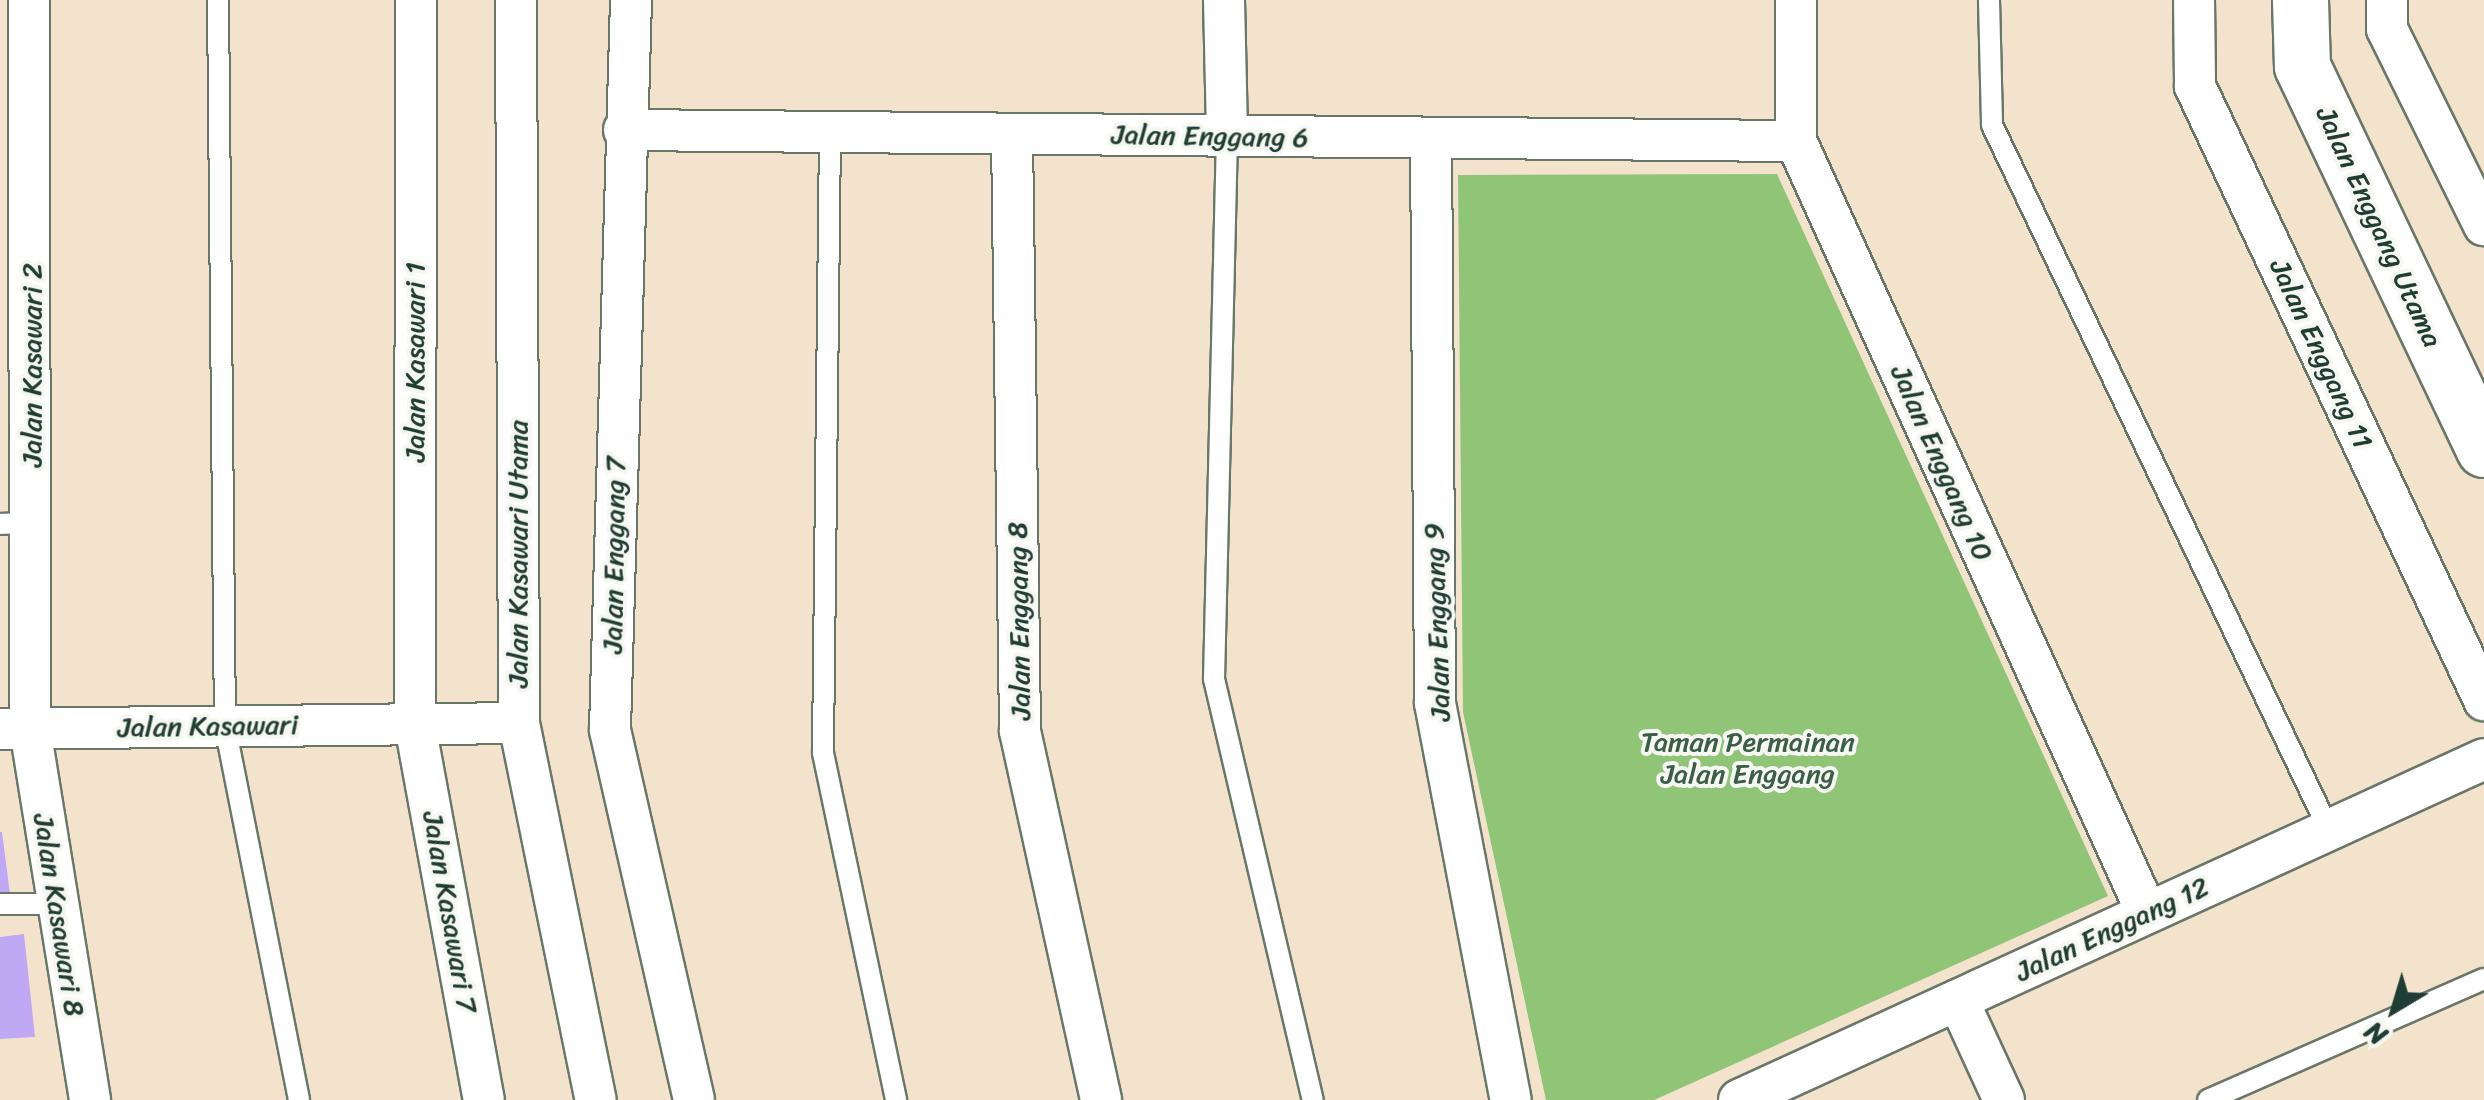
<!DOCTYPE html>
<style>
body{margin:0}
#map{position:relative;width:2484px;height:1100px;overflow:hidden;background:#f3e3cc;font-family:Sriracha,sans-serif}
div>[style]{position:absolute}
.green>*{inset:0;background:#90c476}
.building>*{inset:0;background:#c0a8f4}
.roads{filter:drop-shadow(2px 0 #697769) drop-shadow(-2px 0 #697769) drop-shadow(0 2px #697769) drop-shadow(0 -2px #697769)}
.lane>*{height:20px;margin:-10px;padding:0 10px;transform-origin:10px;border-radius:10px;background:#fff}
.street>*{height:40px;margin:-20px;padding:0 20px;transform-origin:20px;border-radius:20px;background:#fff}
.secondary>*{height:55px;margin:-27.5px;padding:0 27.5px;transform-origin:27.5px;border-radius:27.5px;background:#fff}
span{translate:-50% -50%;white-space:nowrap;text-align:center;line-height:1.15;-webkit-text-stroke:8px #f6f6f2;paint-order:stroke}
.street-label{font-size:28px;color:#1f3d34}
.park-label{font-size:28px;color:#3b5f44}
.north{position:absolute;left:2344px;top:960px;width:100px;height:100px;-webkit-text-stroke:8px #f6f6f2;paint-order:stroke;rotate:218deg;font-size:28px;font-weight:700;line-height:40px;text-align:center;color:#1f3d34}
.north::after{content:'';display:block;margin:auto;width:35px;height:45px;background:#1f3d34;clip-path:polygon(50% 0,100% 100%,50% 72%,0 100%)}
</style>
<div id="map">
<div class="green">
<i style="clip-path:polygon(1777px 174px,2108px 896px,1654px 1100px,1546px 1100px,1463px 712px,1458px 175px)"></i>
</div>
<div class="building">
<i style="clip-path:polygon(0 832px,2px 832px,10px 894px,0 895px)"></i>
<i style="clip-path:polygon(24px 934px,35px 1037px,0 1039px,0 937px)"></i>
</div>
<div class="roads">
<div class="lane">
<i style="left:218px;top:0;width:726px;rotate:89.45deg"></i>
<i style="left:225px;top:726px;width:381px;rotate:78.8deg"></i>
<i style="left:1989px;top:0;width:125px;rotate:88.6deg"></i>
<i style="left:1992px;top:125px;width:781px;rotate:64.45deg"></i>
<i style="left:830px;top:132px;width:621px;rotate:90.65deg"></i>
<i style="left:823px;top:753px;width:355px;rotate:78.1deg"></i>
<i style="left:1227px;top:136px;width:543px;rotate:91.37deg"></i>
<i style="left:1214px;top:679px;width:432px;rotate:76.8deg"></i>
<i style="left:0;top:524px;width:32px;rotate:-2deg"></i>
<i style="left:0;top:904px;width:56px"></i>
<i style="left:2208px;top:1100px;width:301px;rotate:-23.7deg"></i>
</div>
<div class="street">
<i style="left:29px;top:0;width:729px;rotate:89.92deg"></i>
<i style="left:30px;top:729px;width:376px;rotate:80.8deg"></i>
<i style="left:416px;top:0;width:725px;rotate:90.08deg"></i>
<i style="left:415px;top:725px;width:381px;rotate:79.6deg"></i>
<i style="left:516px;top:0;width:723px;rotate:89.76deg"></i>
<i style="left:519px;top:723px;width:385px;rotate:78.5deg"></i>
<i style="left:631px;top:0;width:730px;rotate:91.65deg"></i>
<i style="left:610px;top:730px;width:379px;rotate:77.2deg"></i>
<i style="left:1224px;top:0;width:136px;rotate:88.7deg"></i>
<i style="left:1796px;top:0;width:141px;rotate:90deg"></i>
<i style="left:1796px;top:141px;width:848px;rotate:65.55deg"></i>
<i style="left:2194px;top:0;width:86px;rotate:89.3deg"></i>
<i style="left:2195px;top:86px;width:679px;rotate:64.79deg"></i>
<i style="left:2387px;top:0;width:29px;rotate:90deg"></i>
<i style="left:2387px;top:29px;width:219px;rotate:63.7deg"></i>
<i style="left:624px;top:130px;width:1172px;rotate:0.54deg"></i>
<i style="left:1012px;top:134px;width:597px;rotate:89.23deg"></i>
<i style="left:1020px;top:731px;width:378px;rotate:77.6deg"></i>
<i style="left:1431px;top:138px;width:565px;rotate:89.59deg"></i>
<i style="left:1435px;top:703px;width:404px;rotate:79.2deg"></i>
<i style="left:0;top:729px;width:519px;rotate:-0.66deg"></i>
<i style="left:1958px;top:1000px;width:110px;rotate:65.3deg"></i>
<i style="left:1739px;top:1100px;width:819px;rotate:-24.59deg"></i>
</div>
<div class="secondary">
<i style="left:2300px;top:0;width:66px;rotate:88.3deg"></i>
<i style="left:2302px;top:66px;width:424px;rotate:64.6deg"></i>
</div>
</div>
<div class="street-label">
<span style="left:1210px;top:136px;rotate:1deg">Jalan Enggang 6</span>
<span style="left:2379px;top:227px;rotate:65deg">Jalan Enggang Utama</span>
<span style="left:2321px;top:354px;rotate:65deg">Jalan Enggang 11</span>
<span style="left:415px;top:362px;rotate:-90deg">Jalan Kasawari 1</span>
<span style="left:32px;top:365px;rotate:-90deg">Jalan Kasawari 2</span>
<span style="left:1942px;top:463px;rotate:66deg">Jalan Enggang 10</span>
<span style="left:518px;top:554px;rotate:-90deg">Jalan Kasawari Utama</span>
<span style="left:614px;top:555px;rotate:-89deg">Jalan Enggang 7</span>
<span style="left:1019px;top:621px;rotate:-91deg">Jalan Enggang 8</span>
<span style="left:1437px;top:622px;rotate:-92deg">Jalan Enggang 9</span>
<span style="left:208px;top:726px;rotate:-1deg">Jalan Kasawari</span>
<span style="left:450px;top:912px;rotate:80deg">Jalan Kasawari 7</span>
<span style="left:59px;top:915px;rotate:81deg">Jalan Kasawari 8</span>
<span style="left:2112px;top:929px;rotate:-25deg">Jalan Enggang 12</span>
</div>
<div class="park-label">
<span style="left:1748px;top:758px">Taman Permainan<br>Jalan Enggang</span>
</div>
<div class="north">N</div>
</div>
